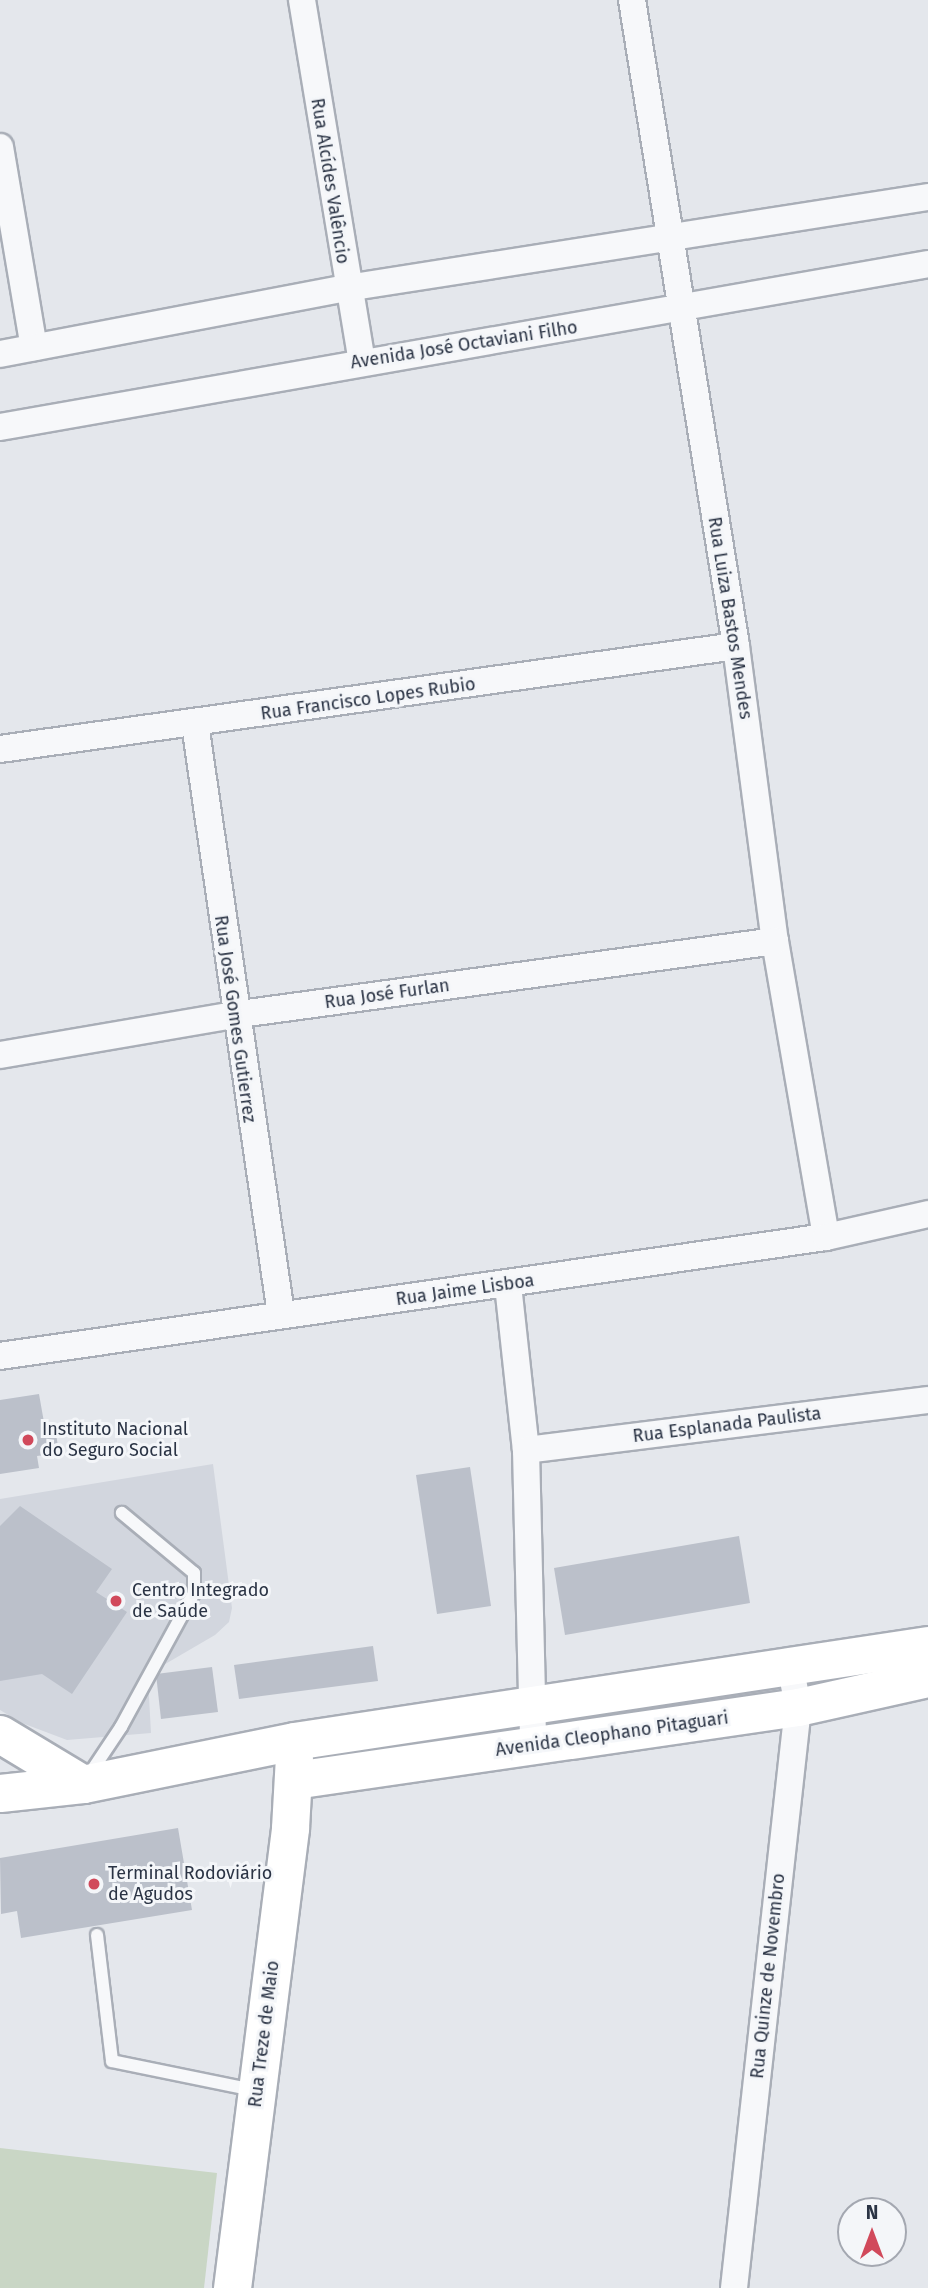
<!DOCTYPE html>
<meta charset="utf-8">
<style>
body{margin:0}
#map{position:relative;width:928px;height:2288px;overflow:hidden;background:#e4e7ec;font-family:"Fira Sans",sans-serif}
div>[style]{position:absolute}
.built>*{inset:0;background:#d2d6de}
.green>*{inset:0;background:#c9d6c5}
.building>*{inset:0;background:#bbc0ca}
.roads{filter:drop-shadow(2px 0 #a9aeb7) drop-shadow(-2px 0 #a9aeb7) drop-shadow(0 2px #a9aeb7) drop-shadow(0 -2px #a9aeb7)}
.lane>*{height:12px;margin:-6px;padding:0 6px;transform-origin:6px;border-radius:6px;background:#f7f8fa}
.street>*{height:26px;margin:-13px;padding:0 13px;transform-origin:13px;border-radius:13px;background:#f7f8fa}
.secondary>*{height:37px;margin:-18.5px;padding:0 18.5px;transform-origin:18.5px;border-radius:18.5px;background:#fff}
.dots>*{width:19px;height:19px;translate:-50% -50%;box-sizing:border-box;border:4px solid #f4f6f9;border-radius:50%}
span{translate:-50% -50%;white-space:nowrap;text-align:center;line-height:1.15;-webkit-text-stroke:6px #f4f6f9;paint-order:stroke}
.street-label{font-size:18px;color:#2b3445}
.poi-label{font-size:18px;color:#2b3445}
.left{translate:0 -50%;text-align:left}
.north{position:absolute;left:837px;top:2197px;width:70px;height:70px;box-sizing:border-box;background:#f4f6f9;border:2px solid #a4a8b1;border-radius:50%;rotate:0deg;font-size:19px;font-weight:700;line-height:28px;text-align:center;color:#2b3445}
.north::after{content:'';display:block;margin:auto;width:24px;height:32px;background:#d1495b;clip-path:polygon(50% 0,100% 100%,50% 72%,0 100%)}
</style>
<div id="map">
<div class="built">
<i style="clip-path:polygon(213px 1464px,232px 1608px,229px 1622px,215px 1635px,155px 1670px,148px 1679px,151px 1733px,67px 1740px,22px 1723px,0 1710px,0 1499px)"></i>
</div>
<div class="green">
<i style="clip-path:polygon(0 2148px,217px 2173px,204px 2288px,0 2288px)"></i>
</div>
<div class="building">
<i style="clip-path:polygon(39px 1394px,45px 1428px,55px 1427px,59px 1453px,37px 1456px,39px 1468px,0 1474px,0 1400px)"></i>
<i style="clip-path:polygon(470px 1467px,491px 1606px,437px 1614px,416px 1475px)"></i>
<i style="clip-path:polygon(20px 1506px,112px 1569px,96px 1592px,127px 1612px,72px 1694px,42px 1674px,0 1681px,0 1526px)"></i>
<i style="clip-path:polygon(739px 1536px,750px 1603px,565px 1635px,554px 1568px)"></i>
<i style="clip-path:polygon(373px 1646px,378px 1681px,239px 1699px,234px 1665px)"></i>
<i style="clip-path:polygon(212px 1667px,218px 1712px,161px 1719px,156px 1674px)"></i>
<i style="clip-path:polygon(178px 1828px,192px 1910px,21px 1938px,17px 1911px,1px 1914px,0 1858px)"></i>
</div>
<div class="roads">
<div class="lane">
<i style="left:89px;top:1775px;width:58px;rotate:-56.3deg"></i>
<i style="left:121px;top:1727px;width:153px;rotate:-61.4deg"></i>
<i style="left:194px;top:1593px;width:20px;rotate:-90deg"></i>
<i style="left:194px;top:1573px;width:94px;rotate:-140.2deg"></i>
<i style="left:97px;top:1935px;width:127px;rotate:83.2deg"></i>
<i style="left:112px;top:2061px;width:144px;rotate:11.6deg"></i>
</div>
<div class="street">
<i style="left:302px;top:0;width:366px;rotate:80.6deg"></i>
<i style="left:632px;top:0;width:654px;rotate:80.85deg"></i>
<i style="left:736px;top:646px;width:298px;rotate:82.5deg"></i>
<i style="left:775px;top:941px;width:300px;rotate:80.2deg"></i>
<i style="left:0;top:147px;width:203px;rotate:80.4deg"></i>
<i style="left:0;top:354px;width:353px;rotate:-10.8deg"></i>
<i style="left:347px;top:288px;width:588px;rotate:-8.9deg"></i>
<i style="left:0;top:427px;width:942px;rotate:-9.96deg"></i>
<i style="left:195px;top:724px;width:596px;rotate:81.71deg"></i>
<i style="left:0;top:749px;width:743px;rotate:-7.97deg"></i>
<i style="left:0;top:1055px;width:236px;rotate:-9.7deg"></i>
<i style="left:233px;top:1015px;width:547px;rotate:-7.77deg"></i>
<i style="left:508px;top:1285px;width:166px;rotate:83.8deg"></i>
<i style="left:526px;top:1450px;width:296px;rotate:88.6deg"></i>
<i style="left:0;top:1356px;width:835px;rotate:-8.2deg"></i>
<i style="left:826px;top:1237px;width:105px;rotate:-12.7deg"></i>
<i style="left:526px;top:1450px;width:405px;rotate:-7.1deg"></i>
<i style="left:734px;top:2288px;width:585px;rotate:-83.71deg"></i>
<i style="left:798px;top:1707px;width:44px;rotate:-100.5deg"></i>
</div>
<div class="secondary">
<i style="left:0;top:1734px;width:97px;rotate:31.1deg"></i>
<i style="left:294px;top:1780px;width:509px;rotate:-8.24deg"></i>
<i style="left:798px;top:1707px;width:133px;rotate:-12.6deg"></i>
<i style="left:0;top:1793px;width:83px;rotate:-6.2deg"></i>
<i style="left:83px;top:1784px;width:215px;rotate:-11.5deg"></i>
<i style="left:294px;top:1741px;width:641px;rotate:-8.61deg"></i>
<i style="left:232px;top:2288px;width:464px;rotate:-82.8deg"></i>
<i style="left:290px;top:1828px;width:71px;rotate:-86.8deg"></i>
</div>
</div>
<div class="dots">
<i style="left:28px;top:1440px;background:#d1495b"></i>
<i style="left:116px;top:1601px;background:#d1495b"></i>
<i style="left:94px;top:1884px;background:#d1495b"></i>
</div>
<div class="street-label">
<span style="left:330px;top:181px;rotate:81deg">Rua Alcídes Valêncio</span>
<span style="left:464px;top:345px;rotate:-9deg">Avenida José Octaviani Filho</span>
<span style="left:730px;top:618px;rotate:81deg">Rua Luiza Bastos Mendes</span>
<span style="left:368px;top:699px;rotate:-8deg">Rua Francisco Lopes Rubio</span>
<span style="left:387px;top:994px;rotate:-8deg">Rua José Furlan</span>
<span style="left:235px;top:1019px;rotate:82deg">Rua José Gomes Gutierrez</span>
<span style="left:465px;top:1290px;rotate:-8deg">Rua Jaime Lisboa</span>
<span style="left:727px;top:1425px;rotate:-7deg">Rua Esplanada Paulista</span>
<span style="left:612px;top:1734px;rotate:-8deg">Avenida Cleophano Pitaguari</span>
<span style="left:768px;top:1976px;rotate:-84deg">Rua Quinze de Novembro</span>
<span style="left:264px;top:2034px;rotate:-83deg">Rua Treze de Maio</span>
</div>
<div class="poi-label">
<span class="left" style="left:42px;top:1440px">Instituto Nacional<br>do Seguro Social</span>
<span class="left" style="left:132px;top:1601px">Centro Integrado<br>de Saúde</span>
<span class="left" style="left:108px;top:1884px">Terminal Rodoviário<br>de Agudos</span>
</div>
<div class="north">N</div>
</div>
